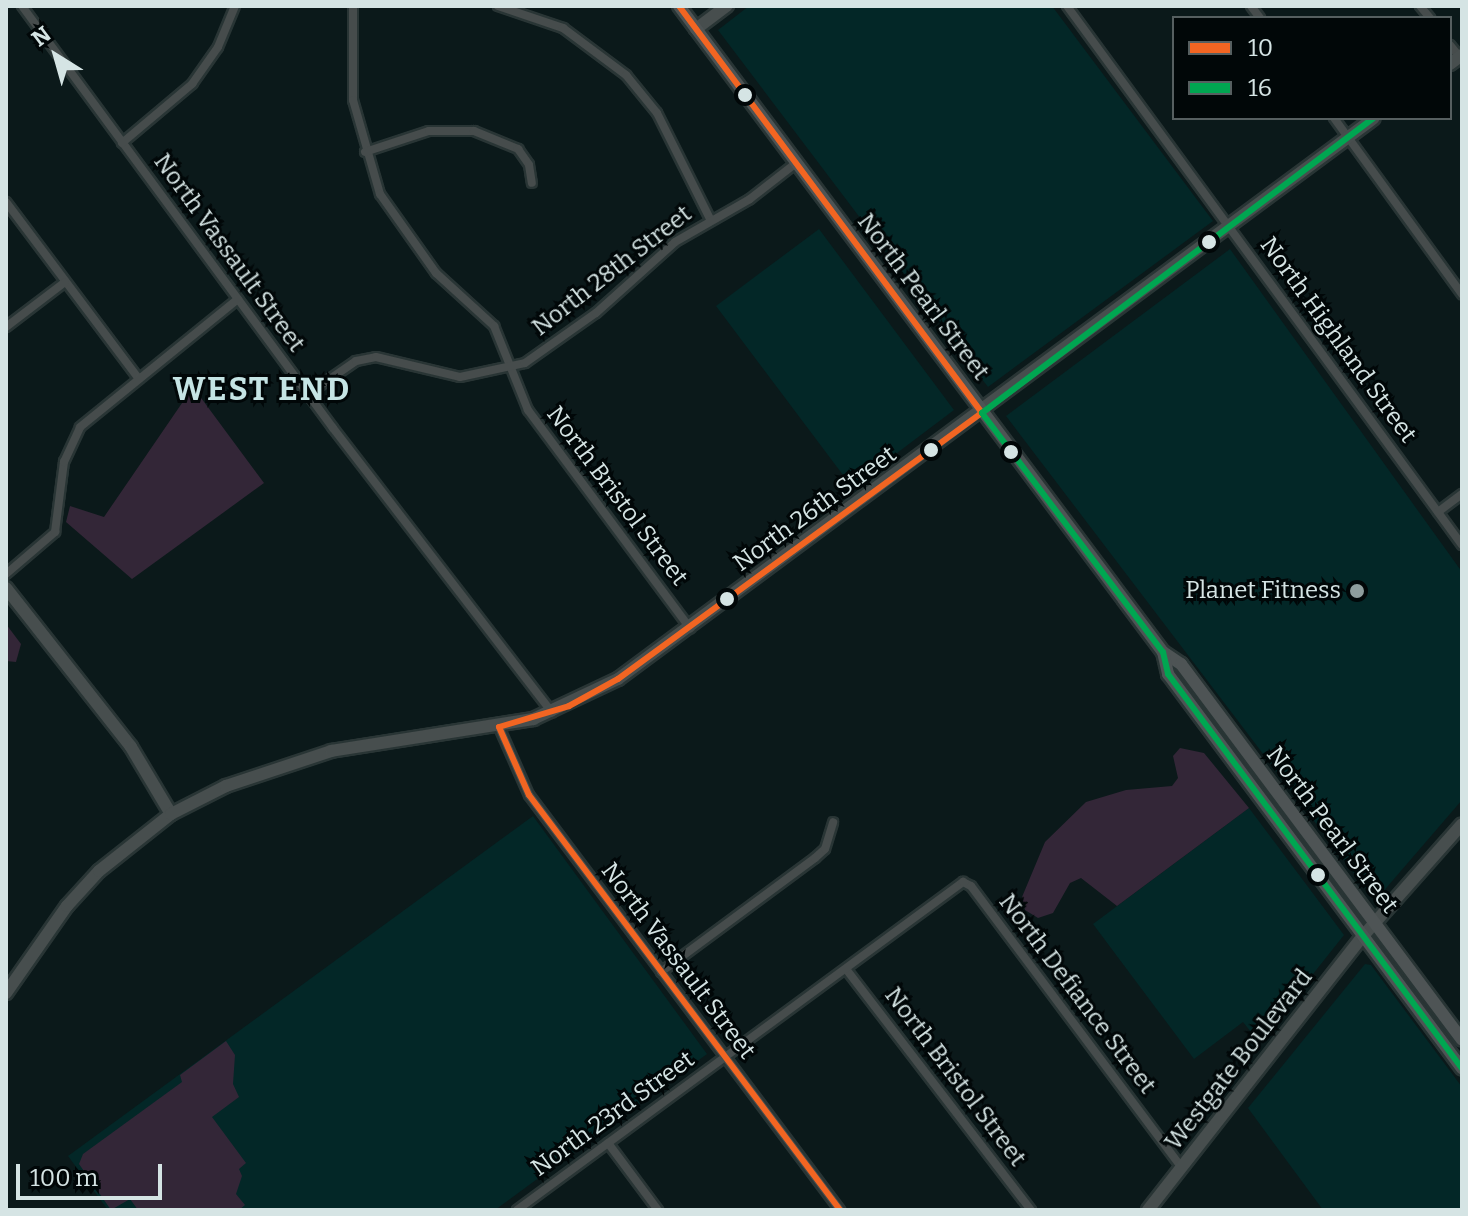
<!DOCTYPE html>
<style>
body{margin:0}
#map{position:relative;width:1468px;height:1216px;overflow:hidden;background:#0b191a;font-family:Bitter,serif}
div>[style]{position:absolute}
.built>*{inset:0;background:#032727}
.green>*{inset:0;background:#332637}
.roads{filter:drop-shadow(2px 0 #293535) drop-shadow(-2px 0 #293535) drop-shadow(0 2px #293535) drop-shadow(0 -2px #293535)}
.street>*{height:8px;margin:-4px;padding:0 4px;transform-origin:4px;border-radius:4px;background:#464c4c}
.secondary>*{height:12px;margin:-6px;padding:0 6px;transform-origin:6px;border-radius:6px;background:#474e4e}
.primary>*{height:12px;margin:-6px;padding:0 6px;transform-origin:6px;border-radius:6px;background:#4e5455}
.bus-1>*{height:6px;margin:-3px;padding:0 3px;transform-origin:3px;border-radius:3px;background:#f26522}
.bus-2>*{height:6px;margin:-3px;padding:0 3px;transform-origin:3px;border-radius:3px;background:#00a651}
.dots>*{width:22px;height:22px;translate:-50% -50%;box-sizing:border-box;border:4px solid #010708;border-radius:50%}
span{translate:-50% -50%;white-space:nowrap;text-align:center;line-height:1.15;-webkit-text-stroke:6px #010708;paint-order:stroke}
.street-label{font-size:24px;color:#d5e4e4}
.poi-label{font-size:24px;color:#d5e4e4}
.right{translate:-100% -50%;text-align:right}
.district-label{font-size:32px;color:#c5e4e4;font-weight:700;letter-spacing:2px}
.frame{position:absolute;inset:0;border:8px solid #d5e4e4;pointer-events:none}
.legend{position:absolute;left:1172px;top:16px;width:280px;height:104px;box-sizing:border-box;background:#010708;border:2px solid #565f60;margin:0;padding:10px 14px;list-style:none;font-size:24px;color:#d5e4e4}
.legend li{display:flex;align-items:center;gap:16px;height:40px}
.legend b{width:40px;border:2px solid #565f60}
.north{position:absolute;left:16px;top:16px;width:80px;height:80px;-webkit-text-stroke:6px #010708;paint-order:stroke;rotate:323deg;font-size:22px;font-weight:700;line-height:32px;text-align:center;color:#d5e4e4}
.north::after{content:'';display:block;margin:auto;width:28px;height:36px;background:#d5e4e4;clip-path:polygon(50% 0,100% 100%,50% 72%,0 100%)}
.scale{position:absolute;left:16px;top:1164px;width:146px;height:36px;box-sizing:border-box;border:4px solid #d5e4e4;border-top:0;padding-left:10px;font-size:24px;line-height:28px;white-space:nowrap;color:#d5e4e4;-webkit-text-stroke:6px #010708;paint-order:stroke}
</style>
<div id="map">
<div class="built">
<i style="clip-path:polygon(749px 6px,1052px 6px,1213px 221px,988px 387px,718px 30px)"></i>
<i style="clip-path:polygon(819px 229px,954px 410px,852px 487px,716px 306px)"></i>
<i style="clip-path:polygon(1230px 249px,1462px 572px,1462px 800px,1375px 901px,1006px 416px)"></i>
<i style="clip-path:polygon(1249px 808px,1344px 935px,1259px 1042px,1243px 1022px,1194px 1059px,1093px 924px)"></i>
<i style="clip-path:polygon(533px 816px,707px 1054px,495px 1210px,108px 1210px,68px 1156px)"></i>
<i style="clip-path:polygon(1365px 964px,1371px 965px,1462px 1087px,1462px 1210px,1323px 1210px,1248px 1108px)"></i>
</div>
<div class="green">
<i style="clip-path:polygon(193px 387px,264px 483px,132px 579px,66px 522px,70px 506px,104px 517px)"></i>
<i style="clip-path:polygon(6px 624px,21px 644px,16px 662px,6px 661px)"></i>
<i style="clip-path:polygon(1180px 748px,1204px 753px,1249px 808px,1117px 906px,1081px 878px,1070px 883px,1053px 913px,1038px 918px,1025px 910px,1022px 897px,1045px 842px,1086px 802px,1126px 790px,1172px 786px,1178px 778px,1173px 756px)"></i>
<i style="clip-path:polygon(226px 1041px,235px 1055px,233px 1084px,239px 1097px,212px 1117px,246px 1163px,239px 1169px,242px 1176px,236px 1194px,245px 1205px,239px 1210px,138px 1210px,130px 1199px,111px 1210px,79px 1164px,83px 1154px,182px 1082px,180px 1075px)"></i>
</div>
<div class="roads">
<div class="street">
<i style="left:22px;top:6px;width:524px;rotate:53.61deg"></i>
<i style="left:333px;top:428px;width:359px;rotate:52.4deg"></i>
<i style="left:353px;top:6px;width:94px;rotate:90deg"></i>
<i style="left:353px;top:100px;width:98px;rotate:74deg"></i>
<i style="left:380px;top:194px;width:97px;rotate:54.7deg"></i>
<i style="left:436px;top:273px;width:79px;rotate:42.4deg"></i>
<i style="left:494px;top:326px;width:91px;rotate:68deg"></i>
<i style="left:528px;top:410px;width:272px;rotate:53.4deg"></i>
<i style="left:498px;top:6px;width:69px;rotate:18.7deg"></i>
<i style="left:563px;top:28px;width:79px;rotate:36.7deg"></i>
<i style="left:626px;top:75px;width:49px;rotate:50.8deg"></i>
<i style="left:657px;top:113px;width:119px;rotate:63.4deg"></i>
<i style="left:1067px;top:6px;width:668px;rotate:53.76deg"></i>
<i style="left:1251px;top:6px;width:15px;rotate:53deg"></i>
<i style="left:1420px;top:6px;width:16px;rotate:50deg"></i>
<i style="left:1450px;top:45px;width:19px;rotate:51deg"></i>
<i style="left:1334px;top:118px;width:218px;rotate:54deg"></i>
<i style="left:122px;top:143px;width:92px;rotate:-40.1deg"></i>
<i style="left:192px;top:84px;width:45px;rotate:-54.9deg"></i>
<i style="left:218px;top:47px;width:44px;rotate:-67.5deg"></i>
<i style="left:365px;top:152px;width:67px;rotate:-18.2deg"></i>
<i style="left:429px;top:131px;width:45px"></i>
<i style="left:474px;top:131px;width:48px;rotate:22.2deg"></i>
<i style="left:518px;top:149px;width:19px;rotate:55deg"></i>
<i style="left:529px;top:165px;width:18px;rotate:81deg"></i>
<i style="left:6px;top:202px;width:220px;rotate:53.1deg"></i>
<i style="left:6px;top:327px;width:74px;rotate:-37.3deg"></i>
<i style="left:308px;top:394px;width:58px;rotate:-34.5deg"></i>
<i style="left:356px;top:361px;width:20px;rotate:-11deg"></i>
<i style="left:376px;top:357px;width:86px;rotate:13.4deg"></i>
<i style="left:460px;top:377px;width:66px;rotate:-12.2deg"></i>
<i style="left:525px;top:363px;width:87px;rotate:-35.2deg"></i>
<i style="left:596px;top:313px;width:106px;rotate:-41.9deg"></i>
<i style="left:675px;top:242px;width:86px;rotate:-29.8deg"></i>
<i style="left:750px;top:199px;width:58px;rotate:-38deg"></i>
<i style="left:1438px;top:512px;width:30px;rotate:-37deg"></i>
<i style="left:6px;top:574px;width:65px;rotate:-40.6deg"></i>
<i style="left:55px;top:532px;width:71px;rotate:-82.7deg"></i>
<i style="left:64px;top:462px;width:38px;rotate:-65deg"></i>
<i style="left:80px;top:427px;width:203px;rotate:-39deg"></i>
<i style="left:499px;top:727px;width:74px;rotate:66.2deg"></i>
<i style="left:529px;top:795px;width:519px;rotate:53.15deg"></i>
<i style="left:846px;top:969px;width:304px;rotate:52.5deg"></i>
<i style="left:661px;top:972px;width:192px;rotate:-36.5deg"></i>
<i style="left:815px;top:858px;width:13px;rotate:-42deg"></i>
<i style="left:825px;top:849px;width:28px;rotate:-73deg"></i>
<i style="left:608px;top:1143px;width:84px;rotate:53.3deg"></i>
<i style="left:517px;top:1210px;width:554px;rotate:-36.33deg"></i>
<i style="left:963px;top:882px;width:9px;rotate:27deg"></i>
<i style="left:971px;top:886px;width:352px;rotate:53.2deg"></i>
</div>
<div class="secondary">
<i style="left:696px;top:29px;width:39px;rotate:-37deg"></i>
<i style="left:1450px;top:64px;width:15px;rotate:-37deg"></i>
<i style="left:6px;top:588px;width:202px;rotate:51.8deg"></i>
<i style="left:131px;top:747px;width:78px;rotate:59.2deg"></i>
<i style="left:6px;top:993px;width:106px;rotate:-55deg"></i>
<i style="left:67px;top:906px;width:47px;rotate:-47.6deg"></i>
<i style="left:99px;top:871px;width:92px;rotate:-38.4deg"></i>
<i style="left:171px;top:814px;width:62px;rotate:-27deg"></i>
<i style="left:226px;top:786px;width:111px;rotate:-18.4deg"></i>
<i style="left:331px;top:751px;width:205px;rotate:-9deg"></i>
<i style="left:533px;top:719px;width:94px;rotate:-25.2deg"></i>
<i style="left:618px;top:679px;width:941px;rotate:-36.58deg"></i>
<i style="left:1148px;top:1210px;width:348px;rotate:-51.9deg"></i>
<i style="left:1363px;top:936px;width:149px;rotate:-48.5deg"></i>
</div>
<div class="primary">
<i style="left:679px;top:6px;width:807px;rotate:53.16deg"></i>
<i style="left:1163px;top:652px;width:22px;rotate:34deg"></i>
<i style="left:1181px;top:664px;width:469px;rotate:53.2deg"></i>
<i style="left:1163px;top:652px;width:23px;rotate:77deg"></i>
<i style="left:1168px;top:674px;width:492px;rotate:53.3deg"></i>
</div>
</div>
<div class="bus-1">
<i style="left:679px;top:6px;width:507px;rotate:53.33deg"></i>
<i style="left:499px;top:727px;width:74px;rotate:66.2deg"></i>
<i style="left:529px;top:795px;width:519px;rotate:53.15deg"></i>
<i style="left:499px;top:727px;width:73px;rotate:-16.7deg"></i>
<i style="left:569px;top:706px;width:56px;rotate:-28.9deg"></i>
<i style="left:618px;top:679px;width:451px;rotate:-36.2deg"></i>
</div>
<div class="bus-2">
<i style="left:982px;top:413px;width:300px;rotate:52.9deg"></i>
<i style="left:1163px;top:652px;width:23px;rotate:77deg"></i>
<i style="left:1168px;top:674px;width:492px;rotate:53.3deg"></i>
<i style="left:982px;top:413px;width:491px;rotate:-37deg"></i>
</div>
<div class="dots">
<i style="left:745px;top:95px;background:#d5e4e4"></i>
<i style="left:1209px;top:242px;background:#d5e4e4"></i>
<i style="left:931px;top:450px;background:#d5e4e4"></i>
<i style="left:1011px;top:452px;background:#d5e4e4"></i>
<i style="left:1357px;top:591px;background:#8e9d9d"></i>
<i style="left:727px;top:599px;background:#d5e4e4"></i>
<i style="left:1318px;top:875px;background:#d5e4e4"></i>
</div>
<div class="street-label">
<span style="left:229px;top:253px;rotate:54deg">North Vassault Street</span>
<span style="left:612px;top:271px;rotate:-38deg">North 28th Street</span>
<span style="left:923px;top:297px;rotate:53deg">North Pearl Street</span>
<span style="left:1338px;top:340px;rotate:54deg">North Highland Street</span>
<span style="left:617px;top:496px;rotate:53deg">North Bristol Street</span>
<span style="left:815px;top:509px;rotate:-36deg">North 26th Street</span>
<span style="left:1332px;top:830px;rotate:53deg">North Pearl Street</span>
<span style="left:678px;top:961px;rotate:53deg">North Vassault Street</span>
<span style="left:1077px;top:994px;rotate:53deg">North Defiance Street</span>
<span style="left:1239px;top:1060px;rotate:-52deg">Westgate Boulevard</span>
<span style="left:955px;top:1077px;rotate:53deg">North Bristol Street</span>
<span style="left:613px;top:1114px;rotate:-36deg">North 23rd Street</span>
</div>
<div class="poi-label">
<span class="right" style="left:1341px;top:591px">Planet Fitness</span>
</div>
<div class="district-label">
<span style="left:262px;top:389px">WEST END</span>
</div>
<div class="frame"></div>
<ul class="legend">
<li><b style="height:10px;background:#f26522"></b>10</li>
<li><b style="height:10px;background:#00a651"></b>16</li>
</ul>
<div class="north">N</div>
<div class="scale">100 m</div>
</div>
